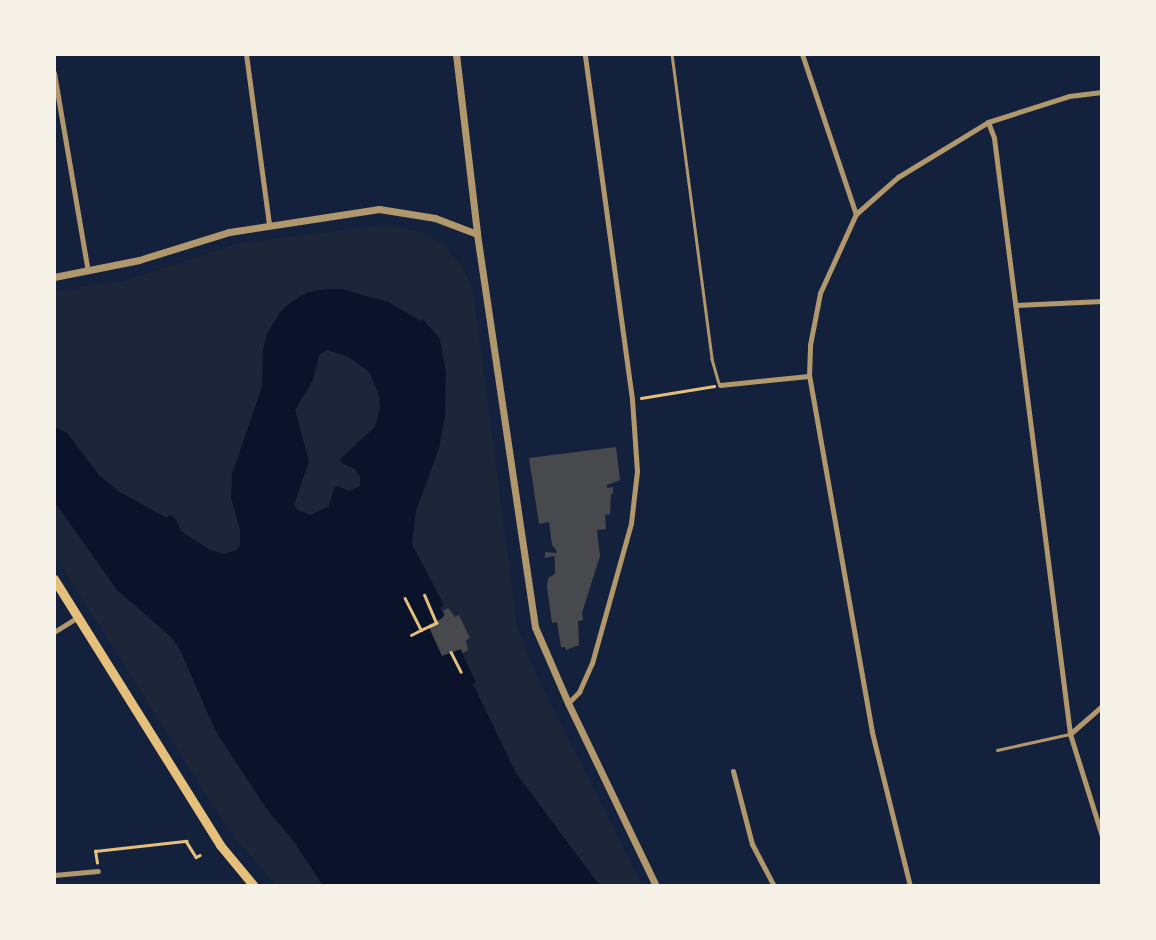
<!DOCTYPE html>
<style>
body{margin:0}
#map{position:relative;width:1156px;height:940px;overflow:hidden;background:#14213d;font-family:"Sofia Sans Condensed",sans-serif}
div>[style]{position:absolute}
.green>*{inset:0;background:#1d2539}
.water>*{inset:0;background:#0b132b}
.building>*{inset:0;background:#48494c}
.path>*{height:2.5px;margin:-1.25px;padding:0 1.25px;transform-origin:1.25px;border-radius:1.25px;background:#e5c07b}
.service>*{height:2.5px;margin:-1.25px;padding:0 1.25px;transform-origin:1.25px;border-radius:1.25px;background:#b1986c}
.minor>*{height:5px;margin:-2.5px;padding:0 2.5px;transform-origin:2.5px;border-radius:2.5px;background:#b1986c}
.tertiary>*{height:7px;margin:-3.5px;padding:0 3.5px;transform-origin:3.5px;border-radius:3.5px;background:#b1986c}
.primary>*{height:9px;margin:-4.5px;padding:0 4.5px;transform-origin:4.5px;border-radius:4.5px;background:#e5c07b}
span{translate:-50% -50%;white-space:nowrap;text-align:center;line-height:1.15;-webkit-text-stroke:5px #f6f1e7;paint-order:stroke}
.frame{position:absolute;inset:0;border:56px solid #f6f1e7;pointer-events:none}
</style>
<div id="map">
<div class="green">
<i style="clip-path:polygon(387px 225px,424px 233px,444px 246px,463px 268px,473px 290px,517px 626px,534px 671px,642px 886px,277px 886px,230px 832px,54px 554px,54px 292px,124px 281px,240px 243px)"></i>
</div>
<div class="water">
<i style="clip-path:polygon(evenodd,326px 289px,342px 289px,388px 302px,421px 321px,423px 319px,440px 339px,446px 372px,445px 417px,439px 448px,416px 511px,412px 544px,444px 605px,440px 608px,476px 682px,473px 684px,516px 773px,600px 886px,323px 886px,292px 839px,268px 811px,216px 732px,180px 650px,171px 637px,117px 590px,54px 501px,54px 426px,68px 434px,99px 475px,118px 491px,167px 518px,169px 515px,175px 518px,181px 531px,210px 550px,224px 554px,236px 550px,240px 545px,240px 530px,231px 498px,232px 474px,262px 387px,263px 349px,267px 334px,280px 312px,291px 302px,308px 292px,326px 289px,327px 350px,349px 357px,369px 372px,379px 394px,380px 408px,375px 427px,340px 459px,342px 463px,355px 469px,360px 477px,360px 486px,349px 491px,338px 486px,334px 488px,329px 506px,311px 515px,298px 510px,294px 505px,309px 461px,295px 410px,313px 380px,319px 355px,327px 350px)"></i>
</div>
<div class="building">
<i style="clip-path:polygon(616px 447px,620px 480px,607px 485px,607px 488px,613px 487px,613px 494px,611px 494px,610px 514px,605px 515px,606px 529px,597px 530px,600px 556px,582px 613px,583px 620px,578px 621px,579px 645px,566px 650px,565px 647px,561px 647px,557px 622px,552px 623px,547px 587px,548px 578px,555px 574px,555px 562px,554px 556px,545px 558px,545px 552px,557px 553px,556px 550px,552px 545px,549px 522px,539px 524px,529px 458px)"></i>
<i style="clip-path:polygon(448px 608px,455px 617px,459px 615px,470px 638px,466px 640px,468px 650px,463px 653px,461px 649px,442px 656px,428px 625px,441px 619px,445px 615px,443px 611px)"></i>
</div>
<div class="path">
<i style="left:641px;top:398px;width:74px;rotate:-9.3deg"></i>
<i style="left:405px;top:598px;width:36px;rotate:63deg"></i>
<i style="left:421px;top:630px;width:17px;rotate:-25deg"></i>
<i style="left:436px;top:623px;width:30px;rotate:-113deg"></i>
<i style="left:411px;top:635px;width:11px;rotate:-27deg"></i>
<i style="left:451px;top:652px;width:22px;rotate:63deg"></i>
<i style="left:97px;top:863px;width:12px;rotate:-99deg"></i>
<i style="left:95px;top:851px;width:92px;rotate:-6.3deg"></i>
<i style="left:186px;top:841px;width:19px;rotate:58deg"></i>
<i style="left:196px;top:857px;width:4px;rotate:-27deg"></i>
</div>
<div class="service">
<i style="left:672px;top:54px;width:308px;rotate:82.5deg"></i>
<i style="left:712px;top:359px;width:25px;rotate:74deg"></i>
<i style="left:997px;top:750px;width:75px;rotate:-12.4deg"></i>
</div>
<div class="minor">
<i style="left:246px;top:54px;width:173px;rotate:82.3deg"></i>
<i style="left:802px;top:54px;width:169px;rotate:71.4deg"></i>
<i style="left:54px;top:73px;width:201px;rotate:80.3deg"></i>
<i style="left:988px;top:122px;width:17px;rotate:69deg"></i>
<i style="left:994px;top:138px;width:601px;rotate:82.73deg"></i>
<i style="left:1070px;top:734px;width:107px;rotate:72.6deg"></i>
<i style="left:1016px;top:305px;width:86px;rotate:-2.7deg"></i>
<i style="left:720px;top:385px;width:89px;rotate:-5.8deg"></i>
<i style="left:54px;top:632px;width:28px;rotate:-32deg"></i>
<i style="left:568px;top:703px;width:16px;rotate:-45deg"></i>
<i style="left:579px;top:692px;width:32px;rotate:-66deg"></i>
<i style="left:592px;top:663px;width:145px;rotate:-74.4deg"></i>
<i style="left:631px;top:523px;width:52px;rotate:-83.4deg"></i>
<i style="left:637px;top:471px;width:72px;rotate:-94deg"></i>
<i style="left:632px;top:399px;width:348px;rotate:-97.8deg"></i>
<i style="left:1070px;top:734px;width:43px;rotate:-41.2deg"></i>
<i style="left:733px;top:771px;width:75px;rotate:75.4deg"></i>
<i style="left:752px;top:844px;width:47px;rotate:62.4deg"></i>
<i style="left:54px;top:875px;width:44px;rotate:-5.2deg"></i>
<i style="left:910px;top:886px;width:159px;rotate:-103.9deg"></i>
<i style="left:872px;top:732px;width:362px;rotate:-100deg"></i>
<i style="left:809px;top:376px;width:31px;rotate:-88deg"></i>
<i style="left:810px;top:345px;width:53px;rotate:-79.1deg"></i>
<i style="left:820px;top:293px;width:87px;rotate:-65.5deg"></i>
<i style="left:856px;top:214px;width:56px;rotate:-41.4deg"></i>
<i style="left:898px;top:177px;width:105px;rotate:-31.4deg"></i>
<i style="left:988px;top:122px;width:85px;rotate:-17.8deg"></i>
<i style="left:1069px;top:96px;width:33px;rotate:-7deg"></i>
</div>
<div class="tertiary">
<i style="left:456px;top:54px;width:181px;rotate:83.3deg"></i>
<i style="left:477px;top:234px;width:397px;rotate:81.6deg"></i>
<i style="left:535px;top:627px;width:83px;rotate:66.5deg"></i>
<i style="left:568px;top:703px;width:203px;rotate:64.3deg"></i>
<i style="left:54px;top:277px;width:87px;rotate:-11.3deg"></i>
<i style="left:139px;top:260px;width:94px;rotate:-17.3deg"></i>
<i style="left:229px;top:232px;width:152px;rotate:-8.7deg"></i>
<i style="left:379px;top:209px;width:57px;rotate:9.1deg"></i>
<i style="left:435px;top:218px;width:45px;rotate:20.9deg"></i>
</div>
<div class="primary">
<i style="left:54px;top:579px;width:314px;rotate:58deg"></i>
<i style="left:220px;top:845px;width:53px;rotate:50.3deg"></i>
</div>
<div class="frame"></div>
</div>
